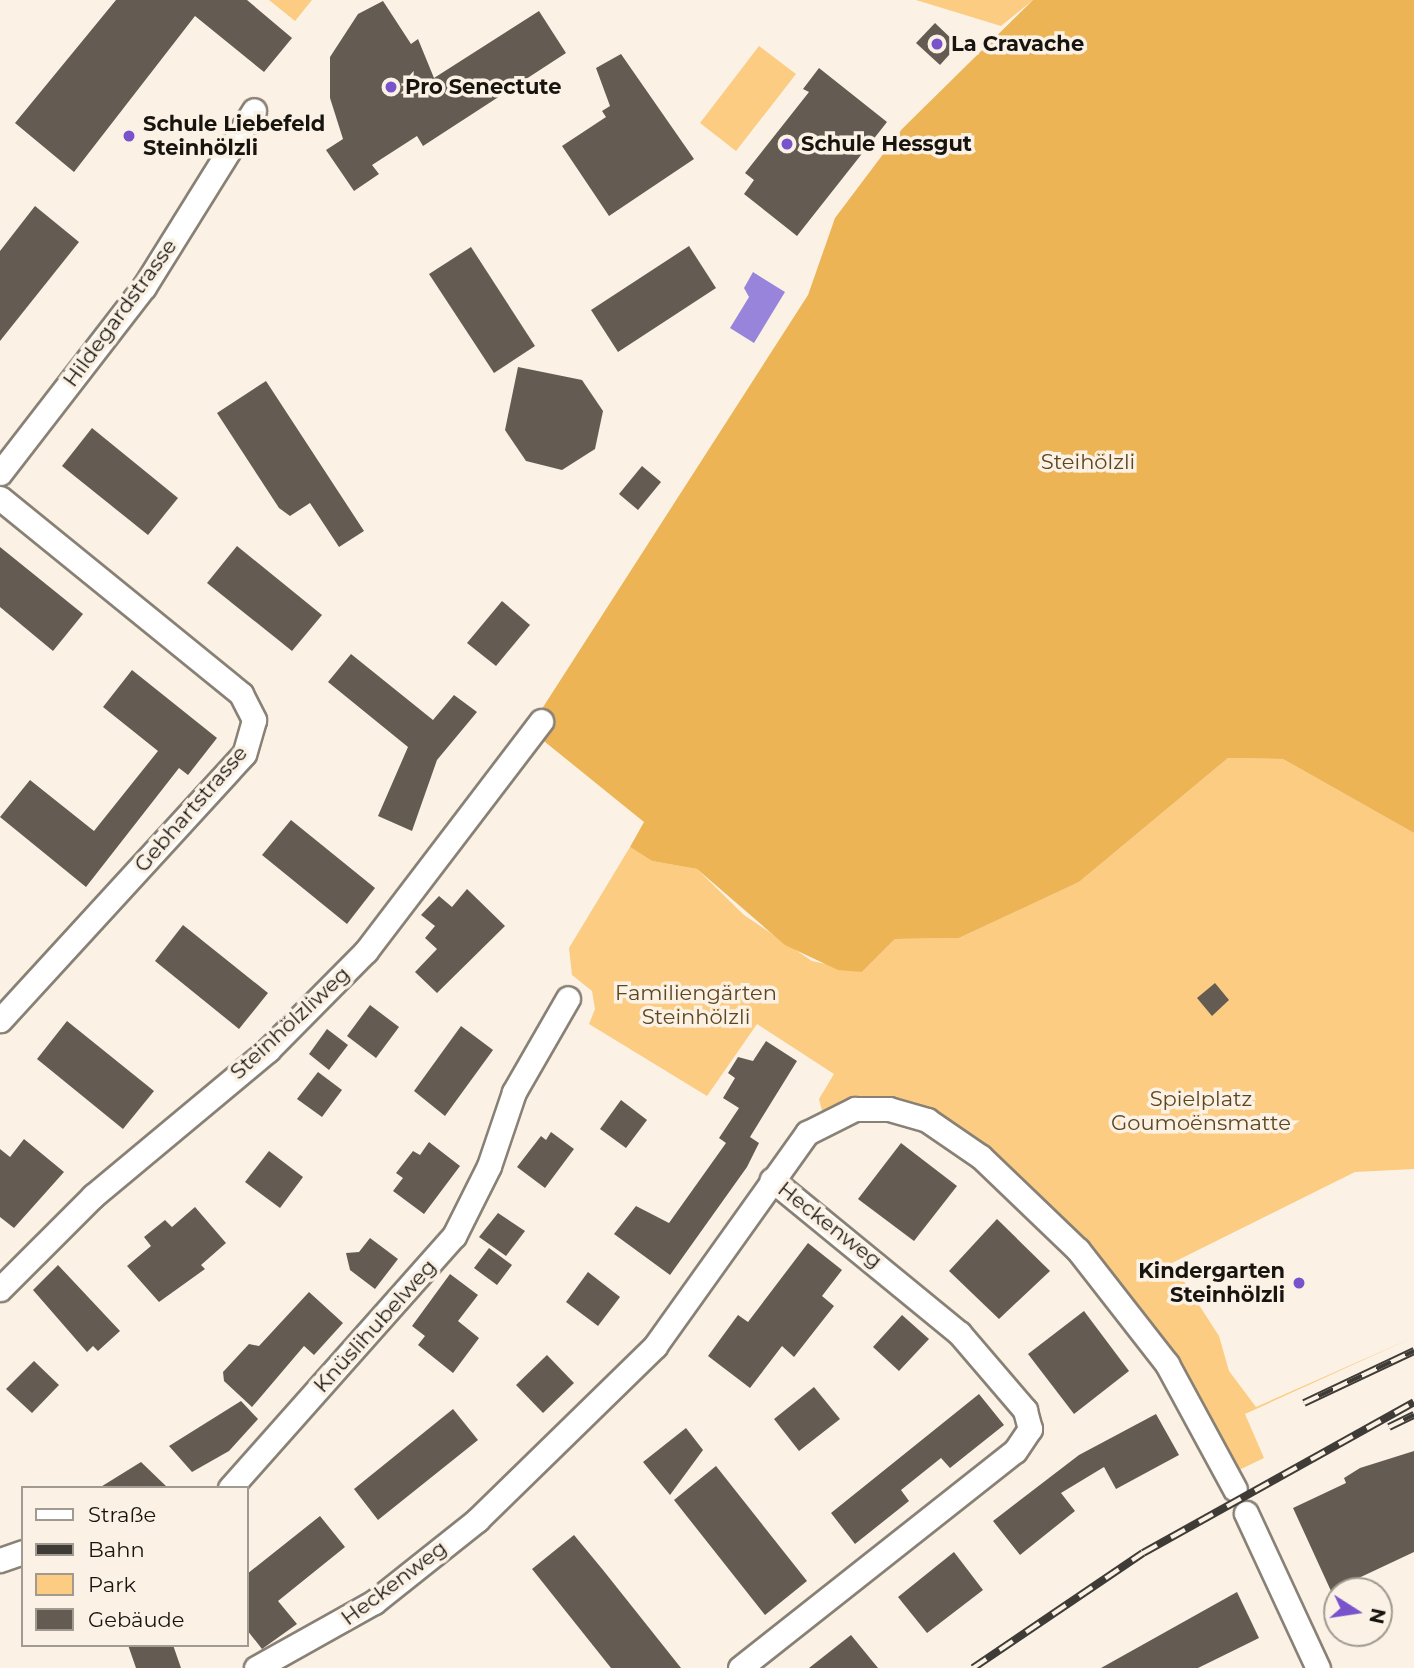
<!DOCTYPE html>
<meta charset="utf-8">
<style>
body{margin:0}
#map{position:relative;width:1414px;height:1668px;overflow:hidden;background:#fbf2e5;font-family:Montserrat,sans-serif}
div>[style]{position:absolute}
.green>*{inset:0;background:#fbcc82}
.forest>*{inset:0;background:#ecb455}
.water>*{inset:0;background:#9984dc}
.building>*{inset:0;background:#645c52}
.roads{filter:drop-shadow(2px 0 #898175) drop-shadow(-2px 0 #898175) drop-shadow(0 2px #898175) drop-shadow(0 -2px #898175)}
.street>*{height:23px;margin:-11.5px;padding:0 11.5px;transform-origin:11.5px;border-radius:11.5px;background:#fff}
.rail>*{height:8px;margin-top:-4px;transform-origin:0;background:repeating-linear-gradient(90deg,#fbf2e5 0 16px,#3f3b36 0 32px);box-sizing:border-box;border-block:2px solid #3f3b36}
.dots>*{width:19px;height:19px;translate:-50% -50%;box-sizing:border-box;border:4px solid #fbf2e5;border-radius:50%}
span{translate:-50% -50%;white-space:nowrap;text-align:center;line-height:1.15;-webkit-text-stroke:7px #fbf2e5;paint-order:stroke}
.poi-label{font-size:21px;color:#181511;font-weight:700}
.left{translate:0 -50%;text-align:left}
.right{translate:-100% -50%;text-align:right}
.street-label{font-size:21px;color:#181511}
.park-label{font-size:21px;color:#5e4620}
.legend{position:absolute;left:21px;top:1486px;width:228px;height:161px;box-sizing:border-box;background:#fbf2e5;border:2px solid #a09a90;margin:0;padding:9px 12px;list-style:none;font-size:21px;color:#181511}
.legend li{display:flex;align-items:center;gap:14px;height:35px}
.legend b{width:35px;border:2px solid #a09a90}
.north{position:absolute;left:1323px;top:1577px;width:70px;height:70px;box-sizing:border-box;background:#fbf2e5;border:2px solid #a09a90;border-radius:50%;rotate:102deg;font-size:19px;font-weight:700;line-height:28px;text-align:center;color:#181511}
.north::after{content:'';display:block;margin:auto;width:24px;height:32px;background:#7853cc;clip-path:polygon(50% 0,100% 100%,50% 72%,0 100%)}
</style>
<div id="map">
<div class="green">
<i style="clip-path:polygon(269px 0,312px 0,295px 21px)"></i>
<i style="clip-path:polygon(916px 0,1033px 0,1001px 26px)"></i>
<i style="clip-path:polygon(759px 46px,796px 74px,736px 151px,700px 123px)"></i>
<i style="clip-path:polygon(1228px 758px,1283px 759px,1414px 833px,1414px 1169px,1355px 1172px,1172px 1263px,1219px 1336px,1229px 1371px,1256px 1407px,1414px 1337px,1245px 1414px,1264px 1458px,1239px 1470px,1183px 1368px,1099px 1255px,928px 1119px,824px 1118px,819px 1099px,834px 1074px,757px 1024px,707px 1096px,589px 1024px,595px 1009px,592px 991px,572px 975px,569px 948px,630px 847px,652px 861px,697px 869px,744px 915px,812px 961px,862px 972px,895px 939px,959px 938px,1079px 882px)"></i>
</div>
<div class="forest">
<i style="clip-path:polygon(1033px 0,1414px 0,1414px 833px,1283px 759px,1228px 758px,1079px 882px,959px 938px,895px 939px,862px 972px,838px 970px,785px 945px,697px 869px,652px 861px,630px 847px,644px 822px,529px 729px,808px 295px,835px 218px,902px 129px)"></i>
</div>
<div class="water">
<i style="clip-path:polygon(753px 272px,785px 292px,754px 343px,730px 328px,749px 297px,744px 288px)"></i>
</div>
<div class="building">
<i style="clip-path:polygon(116px 0,247px 0,292px 38px,264px 72px,195px 16px,74px 172px,15px 123px)"></i>
<i style="clip-path:polygon(383px 1px,411px 44px,418px 39px,434px 78px,539px 11px,566px 53px,423px 146px,417px 136px,372px 165px,379px 174px,354px 191px,326px 150px,343px 139px,330px 98px,330px 57px,358px 14px)"></i>
<i style="clip-path:polygon(935px 23px,958px 45px,940px 65px,916px 43px)"></i>
<i style="clip-path:polygon(621px 54px,694px 159px,609px 216px,562px 146px,606px 117px,602px 111px,610px 106px,596px 68px)"></i>
<i style="clip-path:polygon(819px 68px,887px 122px,797px 236px,744px 194px,754px 180px,745px 173px,809px 92px,803px 89px)"></i>
<i style="clip-path:polygon(35px 206px,79px 242px,0 341px,0 251px)"></i>
<i style="clip-path:polygon(689px 246px,716px 288px,618px 352px,591px 310px)"></i>
<i style="clip-path:polygon(471px 247px,535px 346px,494px 373px,429px 274px)"></i>
<i style="clip-path:polygon(518px 367px,582px 380px,603px 411px,595px 449px,562px 470px,526px 461px,505px 430px)"></i>
<i style="clip-path:polygon(266px 381px,364px 531px,339px 547px,310px 503px,290px 516px,279px 508px,217px 413px)"></i>
<i style="clip-path:polygon(92px 428px,178px 498px,148px 535px,62px 466px)"></i>
<i style="clip-path:polygon(642px 466px,661px 482px,638px 510px,619px 494px)"></i>
<i style="clip-path:polygon(237px 546px,322px 615px,292px 651px,207px 583px)"></i>
<i style="clip-path:polygon(0 547px,83px 614px,53px 651px,0 607px)"></i>
<i style="clip-path:polygon(502px 601px,530px 625px,496px 666px,467px 643px)"></i>
<i style="clip-path:polygon(351px 654px,433px 720px,454px 695px,477px 712px,437px 760px,412px 831px,378px 816px,408px 747px,328px 682px)"></i>
<i style="clip-path:polygon(132px 670px,217px 738px,188px 775px,179px 768px,86px 887px,0 817px,30px 780px,94px 831px,158px 751px,103px 707px)"></i>
<i style="clip-path:polygon(291px 820px,375px 888px,347px 924px,262px 855px)"></i>
<i style="clip-path:polygon(467px 889px,505px 926px,437px 993px,415px 972px,437px 949px,425px 938px,435px 926px,421px 915px,439px 896px,452px 907px)"></i>
<i style="clip-path:polygon(183px 925px,268px 993px,239px 1029px,155px 961px)"></i>
<i style="clip-path:polygon(1215px 983px,1229px 1000px,1212px 1016px,1197px 998px)"></i>
<i style="clip-path:polygon(370px 1005px,399px 1027px,376px 1058px,347px 1036px)"></i>
<i style="clip-path:polygon(67px 1021px,154px 1091px,123px 1129px,37px 1059px)"></i>
<i style="clip-path:polygon(461px 1026px,493px 1050px,445px 1116px,414px 1091px)"></i>
<i style="clip-path:polygon(327px 1029px,348px 1045px,329px 1070px,309px 1054px)"></i>
<i style="clip-path:polygon(766px 1041px,797px 1061px,750px 1137px,759px 1143px,747px 1167px,670px 1275px,614px 1234px,636px 1206px,669px 1223px,726px 1143px,719px 1138px,739px 1108px,723px 1098px,735px 1078px,728px 1073px,738px 1057px,753px 1061px)"></i>
<i style="clip-path:polygon(318px 1072px,342px 1090px,322px 1117px,297px 1099px)"></i>
<i style="clip-path:polygon(621px 1100px,647px 1120px,626px 1148px,600px 1129px)"></i>
<i style="clip-path:polygon(551px 1132px,574px 1149px,545px 1188px,517px 1167px,541px 1136px,546px 1140px)"></i>
<i style="clip-path:polygon(24px 1139px,64px 1172px,14px 1228px,0 1217px,0 1149px,10px 1157px)"></i>
<i style="clip-path:polygon(429px 1142px,460px 1166px,424px 1214px,393px 1191px,403px 1178px,396px 1173px,413px 1151px,420px 1155px)"></i>
<i style="clip-path:polygon(901px 1143px,957px 1186px,914px 1241px,858px 1199px)"></i>
<i style="clip-path:polygon(269px 1151px,303px 1177px,280px 1208px,245px 1182px)"></i>
<i style="clip-path:polygon(195px 1207px,226px 1243px,201px 1265px,205px 1269px,159px 1302px,127px 1266px,151px 1246px,144px 1237px,165px 1220px,172px 1227px)"></i>
<i style="clip-path:polygon(498px 1213px,525px 1231px,506px 1256px,479px 1237px)"></i>
<i style="clip-path:polygon(997px 1219px,1050px 1271px,999px 1319px,949px 1271px)"></i>
<i style="clip-path:polygon(370px 1238px,398px 1259px,375px 1289px,350px 1270px,346px 1253px,359px 1252px)"></i>
<i style="clip-path:polygon(808px 1243px,842px 1270px,822px 1296px,834px 1306px,794px 1357px,782px 1346px,750px 1388px,708px 1356px,738px 1315px,748px 1322px)"></i>
<i style="clip-path:polygon(489px 1248px,512px 1265px,497px 1285px,474px 1268px)"></i>
<i style="clip-path:polygon(58px 1265px,120px 1331px,98px 1351px,93px 1346px,87px 1352px,33px 1290px)"></i>
<i style="clip-path:polygon(588px 1272px,620px 1297px,598px 1326px,566px 1302px)"></i>
<i style="clip-path:polygon(450px 1274px,478px 1295px,458px 1321px,479px 1338px,453px 1373px,418px 1345px,425px 1336px,412px 1326px)"></i>
<i style="clip-path:polygon(309px 1292px,343px 1323px,314px 1355px,304px 1346px,252px 1407px,224px 1381px,223px 1372px,249px 1344px,259px 1346px)"></i>
<i style="clip-path:polygon(1084px 1311px,1129px 1371px,1074px 1414px,1028px 1354px)"></i>
<i style="clip-path:polygon(902px 1315px,929px 1339px,899px 1371px,873px 1347px)"></i>
<i style="clip-path:polygon(547px 1355px,574px 1383px,543px 1413px,516px 1385px)"></i>
<i style="clip-path:polygon(34px 1361px,59px 1385px,32px 1413px,6px 1389px)"></i>
<i style="clip-path:polygon(814px 1387px,840px 1419px,799px 1451px,774px 1419px)"></i>
<i style="clip-path:polygon(979px 1394px,1004px 1425px,950px 1468px,941px 1458px,901px 1490px,909px 1501px,855px 1544px,831px 1513px)"></i>
<i style="clip-path:polygon(241px 1401px,258px 1419px,229px 1451px,192px 1472px,169px 1446px)"></i>
<i style="clip-path:polygon(453px 1409px,478px 1440px,378px 1520px,354px 1489px)"></i>
<i style="clip-path:polygon(1156px 1414px,1179px 1455px,1116px 1489px,1104px 1467px,1061px 1493px,1075px 1511px,1020px 1555px,993px 1521px,1079px 1455px)"></i>
<i style="clip-path:polygon(686px 1428px,703px 1450px,670px 1495px,643px 1462px)"></i>
<i style="clip-path:polygon(1414px 1451px,1414px 1552px,1331px 1591px,1293px 1508px,1346px 1483px,1344px 1478px,1360px 1468px)"></i>
<i style="clip-path:polygon(141px 1462px,168px 1488px,99px 1488px)"></i>
<i style="clip-path:polygon(716px 1466px,807px 1581px,765px 1615px,674px 1500px)"></i>
<i style="clip-path:polygon(320px 1516px,345px 1547px,278px 1601px,297px 1624px,262px 1649px,247px 1630px,247px 1574px)"></i>
<i style="clip-path:polygon(574px 1535px,603px 1570px,681px 1668px,611px 1668px,532px 1569px)"></i>
<i style="clip-path:polygon(954px 1552px,983px 1590px,927px 1633px,898px 1597px)"></i>
<i style="clip-path:polygon(1237px 1592px,1259px 1638px,1198px 1668px,1101px 1668px)"></i>
<i style="clip-path:polygon(851px 1635px,878px 1668px,809px 1668px)"></i>
<i style="clip-path:polygon(128px 1645px,173px 1645px,181px 1668px,136px 1668px)"></i>
</div>
<div class="roads">
<div class="street">
<i style="left:0;top:473px;width:235px;rotate:-52.3deg"></i>
<i style="left:144px;top:287px;width:208px;rotate:-58.1deg"></i>
<i style="left:0;top:498px;width:311px;rotate:39.1deg"></i>
<i style="left:241px;top:694px;width:29px;rotate:63deg"></i>
<i style="left:254px;top:720px;width:35px;rotate:106deg"></i>
<i style="left:244px;top:754px;width:361px;rotate:132.5deg"></i>
<i style="left:0;top:1289px;width:132px;rotate:-45deg"></i>
<i style="left:93px;top:1196px;width:228px;rotate:-39.8deg"></i>
<i style="left:268px;top:1050px;width:139px;rotate:-45.3deg"></i>
<i style="left:366px;top:951px;width:289px;rotate:-52.7deg"></i>
<i style="left:230px;top:1488px;width:337px;rotate:-48.4deg"></i>
<i style="left:454px;top:1236px;width:78px;rotate:-63.4deg"></i>
<i style="left:489px;top:1166px;width:78px;rotate:-71.3deg"></i>
<i style="left:514px;top:1092px;width:108px;rotate:-60.1deg"></i>
<i style="left:1246px;top:1513px;width:171px;rotate:65.1deg"></i>
<i style="left:0;top:1560px;width:24px;rotate:-19deg"></i>
<i style="left:256px;top:1668px;width:135px;rotate:-29.2deg"></i>
<i style="left:374px;top:1602px;width:132px;rotate:-38.5deg"></i>
<i style="left:477px;top:1520px;width:249px;rotate:-44.3deg"></i>
<i style="left:655px;top:1346px;width:262px;rotate:-54.5deg"></i>
<i style="left:807px;top:1133px;width:54px;rotate:-26.6deg"></i>
<i style="left:855px;top:1109px;width:34px"></i>
<i style="left:889px;top:1109px;width:40px;rotate:16deg"></i>
<i style="left:927px;top:1120px;width:65px;rotate:34.4deg"></i>
<i style="left:981px;top:1157px;width:134px;rotate:43.8deg"></i>
<i style="left:1078px;top:1250px;width:145px;rotate:52deg"></i>
<i style="left:1167px;top:1364px;width:142px;rotate:61.5deg"></i>
<i style="left:740px;top:1668px;width:350px;rotate:-38.3deg"></i>
<i style="left:1015px;top:1451px;width:27px;rotate:-56deg"></i>
<i style="left:1030px;top:1429px;width:20px;rotate:-105deg"></i>
<i style="left:1025px;top:1410px;width:101px;rotate:-130.6deg"></i>
<i style="left:959px;top:1333px;width:242px;rotate:-140.7deg"></i>
</div>
</div>
<div class="rail">
<i style="left:1304px;top:1403px;width:122px;rotate:-25.3deg"></i>
<i style="left:1389px;top:1427px;width:28px;rotate:-26deg"></i>
<i style="left:973px;top:1668px;width:205px;rotate:-34.1deg"></i>
<i style="left:1143px;top:1553px;width:310px;rotate:-29.1deg"></i>
</div>
<div class="dots">
<i style="left:937px;top:44px;background:#7853cc"></i>
<i style="left:391px;top:87px;background:#7853cc"></i>
<i style="left:129px;top:136px;background:#7853cc"></i>
<i style="left:787px;top:144px;background:#7853cc"></i>
<i style="left:1299px;top:1283px;background:#7853cc"></i>
</div>
<div class="poi-label">
<span class="left" style="left:951px;top:44px">La Cravache</span>
<span class="left" style="left:405px;top:87px">Pro Senectute</span>
<span class="left" style="left:143px;top:136px">Schule Liebefeld<br>Steinhölzli</span>
<span class="left" style="left:801px;top:144px">Schule Hessgut</span>
<span class="right" style="left:1285px;top:1283px">Kindergarten<br>Steinhölzli</span>
</div>
<div class="street-label">
<span style="left:120px;top:313px;rotate:-54deg">Hildegardstrasse</span>
<span style="left:191px;top:809px;rotate:-49deg">Gebhartstrasse</span>
<span style="left:290px;top:1023px;rotate:-43deg">Steinhölzliweg</span>
<span style="left:830px;top:1225px;rotate:38deg">Heckenweg</span>
<span style="left:375px;top:1326px;rotate:-48deg">Knüslihubelweg</span>
<span style="left:394px;top:1583px;rotate:-37deg">Heckenweg</span>
</div>
<div class="park-label">
<span style="left:1088px;top:462px">Steihölzli</span>
<span style="left:696px;top:1005px">Familiengärten<br>Steinhölzli</span>
<span style="left:1201px;top:1111px">Spielplatz<br>Goumoënsmatte</span>
</div>
<ul class="legend">
<li><b style="height:9px;background:#fff"></b>Straße</li>
<li><b style="height:9px;background:#3f3b36"></b>Bahn</li>
<li><b style="height:19px;background:#fbcc82"></b>Park</li>
<li><b style="height:19px;background:#645c52"></b>Gebäude</li>
</ul>
<div class="north">N</div>
</div>
